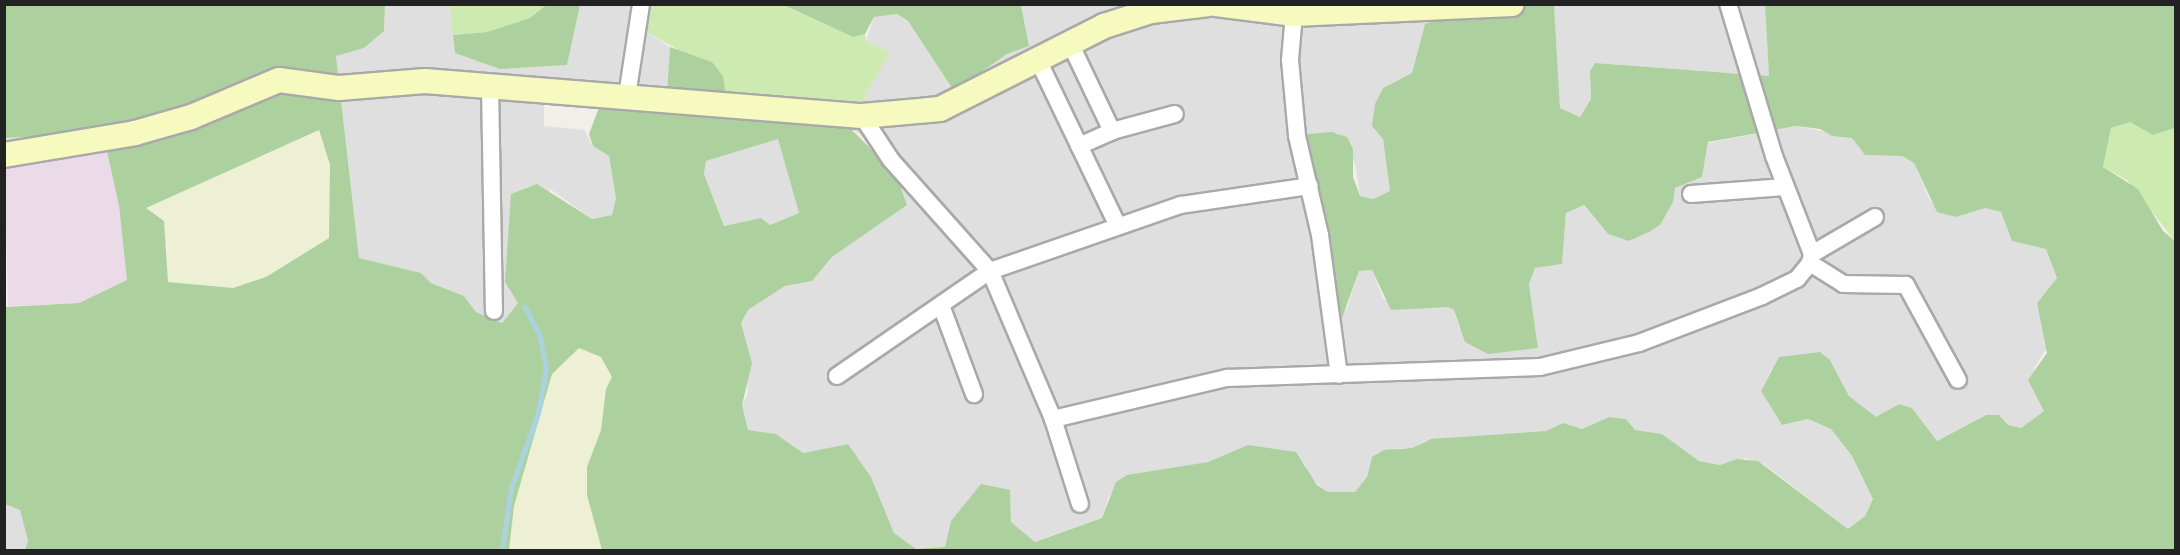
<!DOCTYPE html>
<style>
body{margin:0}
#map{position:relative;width:2180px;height:555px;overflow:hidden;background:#f2efe9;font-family:Quicksand,sans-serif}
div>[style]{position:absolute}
.residential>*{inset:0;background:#e0dfdf}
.industrial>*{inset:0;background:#ebdbe8}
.farmland>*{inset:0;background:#eef0d5}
.grass>*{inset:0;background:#cdebb0}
.forest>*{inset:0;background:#add19e}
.stream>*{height:4.5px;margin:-2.25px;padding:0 2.25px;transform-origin:2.25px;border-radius:2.25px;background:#aad3df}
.roads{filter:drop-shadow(2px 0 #a9a9a9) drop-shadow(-2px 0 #a9a9a9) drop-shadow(0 2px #a9a9a9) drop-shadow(0 -2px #a9a9a9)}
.street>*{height:16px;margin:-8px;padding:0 8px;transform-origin:8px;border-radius:8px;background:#fff}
.secondary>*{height:24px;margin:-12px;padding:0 12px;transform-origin:12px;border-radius:12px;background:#f7fabf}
span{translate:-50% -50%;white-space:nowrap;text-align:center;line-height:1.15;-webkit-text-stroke:6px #fff;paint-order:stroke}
.frame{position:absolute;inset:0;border:6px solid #222;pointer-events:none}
</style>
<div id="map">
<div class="residential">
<i style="clip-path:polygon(450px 4px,455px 53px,567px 65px,580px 5px,678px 5px,647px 32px,670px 47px,666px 110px,549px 99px,544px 103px,544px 126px,584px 130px,593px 146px,609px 156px,616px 198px,612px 215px,592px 219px,550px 189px,518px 303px,502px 323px,476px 312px,464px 296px,431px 283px,421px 273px,359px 258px,336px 55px,364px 48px,384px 31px,385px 5px)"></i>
<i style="clip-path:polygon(1021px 4px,1449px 5px,1423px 31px,1412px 73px,1388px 85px,1383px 139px,1390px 191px,1373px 199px,1360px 196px,1355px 163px,1339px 133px,1308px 134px,1346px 311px,1359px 271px,1372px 270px,1383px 299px,1448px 307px,1454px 310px,1460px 329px,1538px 347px,1529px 284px,1535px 268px,1562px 264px,1566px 213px,1583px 205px,1608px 234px,1629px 241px,1649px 232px,1673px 202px,1675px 188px,1702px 177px,1708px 143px,1796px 126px,1852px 137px,1865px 155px,1902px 156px,1914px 163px,1930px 201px,1956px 217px,1985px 208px,2001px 212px,2012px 241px,2046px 249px,2057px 278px,2037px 303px,2048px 346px,2034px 368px,2045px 410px,2021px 428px,2008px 425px,1999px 415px,1986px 415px,1937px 441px,1912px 408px,1899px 404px,1876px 418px,1849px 396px,1830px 360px,1772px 369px,1761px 391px,1782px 425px,1808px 419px,1831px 429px,1852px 456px,1873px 499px,1865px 516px,1848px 529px,1764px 464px,1745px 458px,1720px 465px,1699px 461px,1662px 434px,1635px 430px,1626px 419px,1609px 417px,1582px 429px,1563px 423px,1546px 431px,1424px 441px,1413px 448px,1399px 448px,1372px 457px,1367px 477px,1356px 492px,1328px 492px,1308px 476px,1305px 463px,1248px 445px,1208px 462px,1152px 472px,1109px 496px,1102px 518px,1034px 542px,1011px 522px,1010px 490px,951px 521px,945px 548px,916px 550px,894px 533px,871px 477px,848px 444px,803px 453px,776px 434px,748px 430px,742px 405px,748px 393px,741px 323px,748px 310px,785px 286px,812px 281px,832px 257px,907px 205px,896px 174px,861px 135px,865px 96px,889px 52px,866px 41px,874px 17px,897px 14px,908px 21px,954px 91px,1007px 54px,1029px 46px)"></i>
<i style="clip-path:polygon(1554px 5px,1765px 5px,1769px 76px,1595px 63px,1590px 71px,1591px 99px,1580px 117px,1560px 108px)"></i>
<i style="clip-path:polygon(778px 138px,799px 213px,770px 225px,761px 218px,724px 226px,704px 174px,706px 161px)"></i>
<i style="clip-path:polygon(5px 504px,20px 509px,28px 541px,25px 550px,5px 550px)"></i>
</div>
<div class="industrial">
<i style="clip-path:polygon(103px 133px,119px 206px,127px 280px,79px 303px,8px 306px,4px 138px)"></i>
</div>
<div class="farmland">
<i style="clip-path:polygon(318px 130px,330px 165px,329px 238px,265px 277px,233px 288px,167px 282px,168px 250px,145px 208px)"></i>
<i style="clip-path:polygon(579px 348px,601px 357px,612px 377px,606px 389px,601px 430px,587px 467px,587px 495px,602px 550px,509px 550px,514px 506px,552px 374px)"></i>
</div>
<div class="grass">
<i style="clip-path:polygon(450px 5px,546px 5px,531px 18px,487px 32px,453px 35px)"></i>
<i style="clip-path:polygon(784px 5px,853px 37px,865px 34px,866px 41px,890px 52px,865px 96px,861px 135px,848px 126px,728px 107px,712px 62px,687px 55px,647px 32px,652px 6px)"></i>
<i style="clip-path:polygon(2130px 121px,2153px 135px,2175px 128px,2175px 241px,2127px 180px,2103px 167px,2111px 128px)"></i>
</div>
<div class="forest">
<i style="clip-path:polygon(evenodd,5px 5px,385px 5px,384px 31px,364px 48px,336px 56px,359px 258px,421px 273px,431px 283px,464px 296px,476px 312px,502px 323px,518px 303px,505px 282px,511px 194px,537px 184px,592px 219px,612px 215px,616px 198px,609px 156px,593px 146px,589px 134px,601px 102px,666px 109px,670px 47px,712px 62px,723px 76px,728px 107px,848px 126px,896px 174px,907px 205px,832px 257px,812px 281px,785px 286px,748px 310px,741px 323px,752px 363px,742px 405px,748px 430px,776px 434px,803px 453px,848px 444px,871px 477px,894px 533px,916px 549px,945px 547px,951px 521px,981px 484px,1010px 490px,1011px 522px,1035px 542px,1102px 518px,1116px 482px,1127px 475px,1208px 462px,1248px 445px,1296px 452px,1317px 485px,1328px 492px,1355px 492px,1367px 477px,1372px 457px,1384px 450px,1412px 448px,1431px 439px,1546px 431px,1563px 423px,1582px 429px,1609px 417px,1626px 419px,1635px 430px,1662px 434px,1699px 461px,1720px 465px,1737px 459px,1758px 461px,1848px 529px,1865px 516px,1873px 499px,1852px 456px,1831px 429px,1808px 419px,1782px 425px,1761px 391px,1779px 357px,1820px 352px,1830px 360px,1849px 396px,1876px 417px,1899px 404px,1912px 408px,1937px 441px,1986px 415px,1999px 415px,2008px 425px,2021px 428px,2044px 411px,2028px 380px,2047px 353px,2037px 303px,2057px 278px,2046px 249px,2012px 241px,2001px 212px,1985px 208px,1956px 217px,1937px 212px,1914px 163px,1902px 156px,1865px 155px,1852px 138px,1832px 136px,1820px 129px,1796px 126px,1708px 142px,1702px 177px,1675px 188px,1673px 202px,1660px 225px,1649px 232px,1629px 241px,1608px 234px,1584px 205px,1566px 213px,1562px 264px,1535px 268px,1529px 284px,1538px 348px,1488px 354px,1465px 342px,1454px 310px,1448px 307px,1391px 310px,1372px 270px,1359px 271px,1342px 318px,1327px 318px,1297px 159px,1308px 134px,1332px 132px,1347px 137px,1353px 149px,1353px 177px,1360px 196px,1373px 199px,1390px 191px,1383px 139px,1372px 126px,1375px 104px,1383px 88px,1412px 73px,1425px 24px,1448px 15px,1449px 5px,1554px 5px,1560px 108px,1580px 117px,1591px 99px,1590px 71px,1595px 63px,1769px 76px,1765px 5px,2175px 5px,2175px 128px,2153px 135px,2130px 122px,2111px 128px,2103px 167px,2138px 189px,2163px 231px,2175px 241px,2175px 550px,602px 550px,587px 495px,587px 467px,601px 430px,606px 389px,612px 377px,601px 357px,579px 348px,552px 374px,514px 506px,509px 550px,25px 550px,28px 541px,20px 510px,5px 504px,4px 307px,79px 303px,127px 280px,119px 206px,103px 133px,5px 138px,5px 5px,319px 130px,330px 165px,329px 238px,266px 277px,233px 288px,168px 282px,164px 221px,146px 208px,319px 130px,5px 5px,778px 139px,799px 213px,770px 225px,761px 218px,724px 226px,704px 174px,706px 161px,778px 139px)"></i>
<i style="clip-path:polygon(546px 5px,580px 5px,567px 65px,500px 69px,455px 53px,453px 35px,487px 32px,530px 18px)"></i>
<i style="clip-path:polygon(784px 5px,1021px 5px,1029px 46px,1007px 54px,954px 91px,908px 21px,897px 14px,874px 17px,865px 34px,853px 37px)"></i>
</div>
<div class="stream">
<i style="left:502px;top:550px;width:63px;rotate:-81.7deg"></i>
<i style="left:511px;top:488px;width:80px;rotate:-70.2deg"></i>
<i style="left:538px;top:413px;width:45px;rotate:-79.7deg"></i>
<i style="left:546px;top:369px;width:36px;rotate:-101deg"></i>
<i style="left:539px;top:334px;width:30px;rotate:-118deg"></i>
</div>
<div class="roads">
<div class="street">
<i style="left:1294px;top:14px;width:46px;rotate:95deg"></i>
<i style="left:1290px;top:60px;width:76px;rotate:84.7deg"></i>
<i style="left:1297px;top:136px;width:102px;rotate:76.9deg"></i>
<i style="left:1320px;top:235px;width:141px;rotate:82.3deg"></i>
<i style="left:1070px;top:43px;width:98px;rotate:64.5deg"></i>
<i style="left:1037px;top:58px;width:184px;rotate:64.3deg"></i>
<i style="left:490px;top:85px;width:226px;rotate:89deg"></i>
<i style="left:627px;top:96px;width:93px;rotate:-81.3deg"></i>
<i style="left:862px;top:116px;width:53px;rotate:56.6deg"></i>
<i style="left:891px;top:160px;width:149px;rotate:48.3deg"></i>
<i style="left:990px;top:271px;width:161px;rotate:66.9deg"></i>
<i style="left:1053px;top:419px;width:179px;rotate:-13.3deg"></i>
<i style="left:1227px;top:378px;width:313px;rotate:-2deg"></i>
<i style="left:1540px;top:367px;width:102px;rotate:-13.6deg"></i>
<i style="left:1639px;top:343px;width:132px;rotate:-20.9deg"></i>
<i style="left:1762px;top:296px;width:39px;rotate:-26deg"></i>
<i style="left:1797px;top:279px;width:21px;rotate:-51deg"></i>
<i style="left:1810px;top:263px;width:9px;rotate:-77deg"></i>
<i style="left:1812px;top:254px;width:105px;rotate:-111.2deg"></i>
<i style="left:1774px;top:156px;width:159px;rotate:-106.8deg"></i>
<i style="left:1079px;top:146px;width:36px;rotate:-24deg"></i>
<i style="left:1112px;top:131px;width:65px;rotate:-15.1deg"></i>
<i style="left:1691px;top:194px;width:94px;rotate:-4.3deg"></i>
<i style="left:1812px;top:254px;width:73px;rotate:-30.4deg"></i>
<i style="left:1810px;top:263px;width:39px;rotate:32deg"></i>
<i style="left:1843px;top:284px;width:63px;rotate:0.9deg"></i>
<i style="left:1906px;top:285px;width:108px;rotate:61.3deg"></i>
<i style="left:942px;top:308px;width:92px;rotate:69.6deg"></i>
<i style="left:837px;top:376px;width:186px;rotate:-34.5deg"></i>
<i style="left:990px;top:271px;width:202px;rotate:-19.1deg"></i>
<i style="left:1181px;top:205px;width:130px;rotate:-8.4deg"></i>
<i style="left:1053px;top:419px;width:89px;rotate:72.4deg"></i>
</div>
<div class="secondary">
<i style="left:1216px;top:4px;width:79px;rotate:7.3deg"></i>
<i style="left:1294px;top:14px;width:218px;rotate:-2.6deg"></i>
<i style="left:4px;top:155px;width:133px;rotate:-9.5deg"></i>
<i style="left:135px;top:133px;width:58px;rotate:-15.9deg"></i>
<i style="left:191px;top:117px;width:95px;rotate:-22.8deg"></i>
<i style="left:279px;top:80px;width:61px;rotate:7.6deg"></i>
<i style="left:339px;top:88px;width:86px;rotate:-4.7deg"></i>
<i style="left:425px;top:81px;width:438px;rotate:4.6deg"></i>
<i style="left:862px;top:116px;width:78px;rotate:-5.1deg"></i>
<i style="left:940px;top:109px;width:184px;rotate:-26.8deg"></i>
<i style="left:1104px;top:26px;width:49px;rotate:-17.7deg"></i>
<i style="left:1151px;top:11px;width:58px;rotate:-6.9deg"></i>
</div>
</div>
<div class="frame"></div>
</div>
